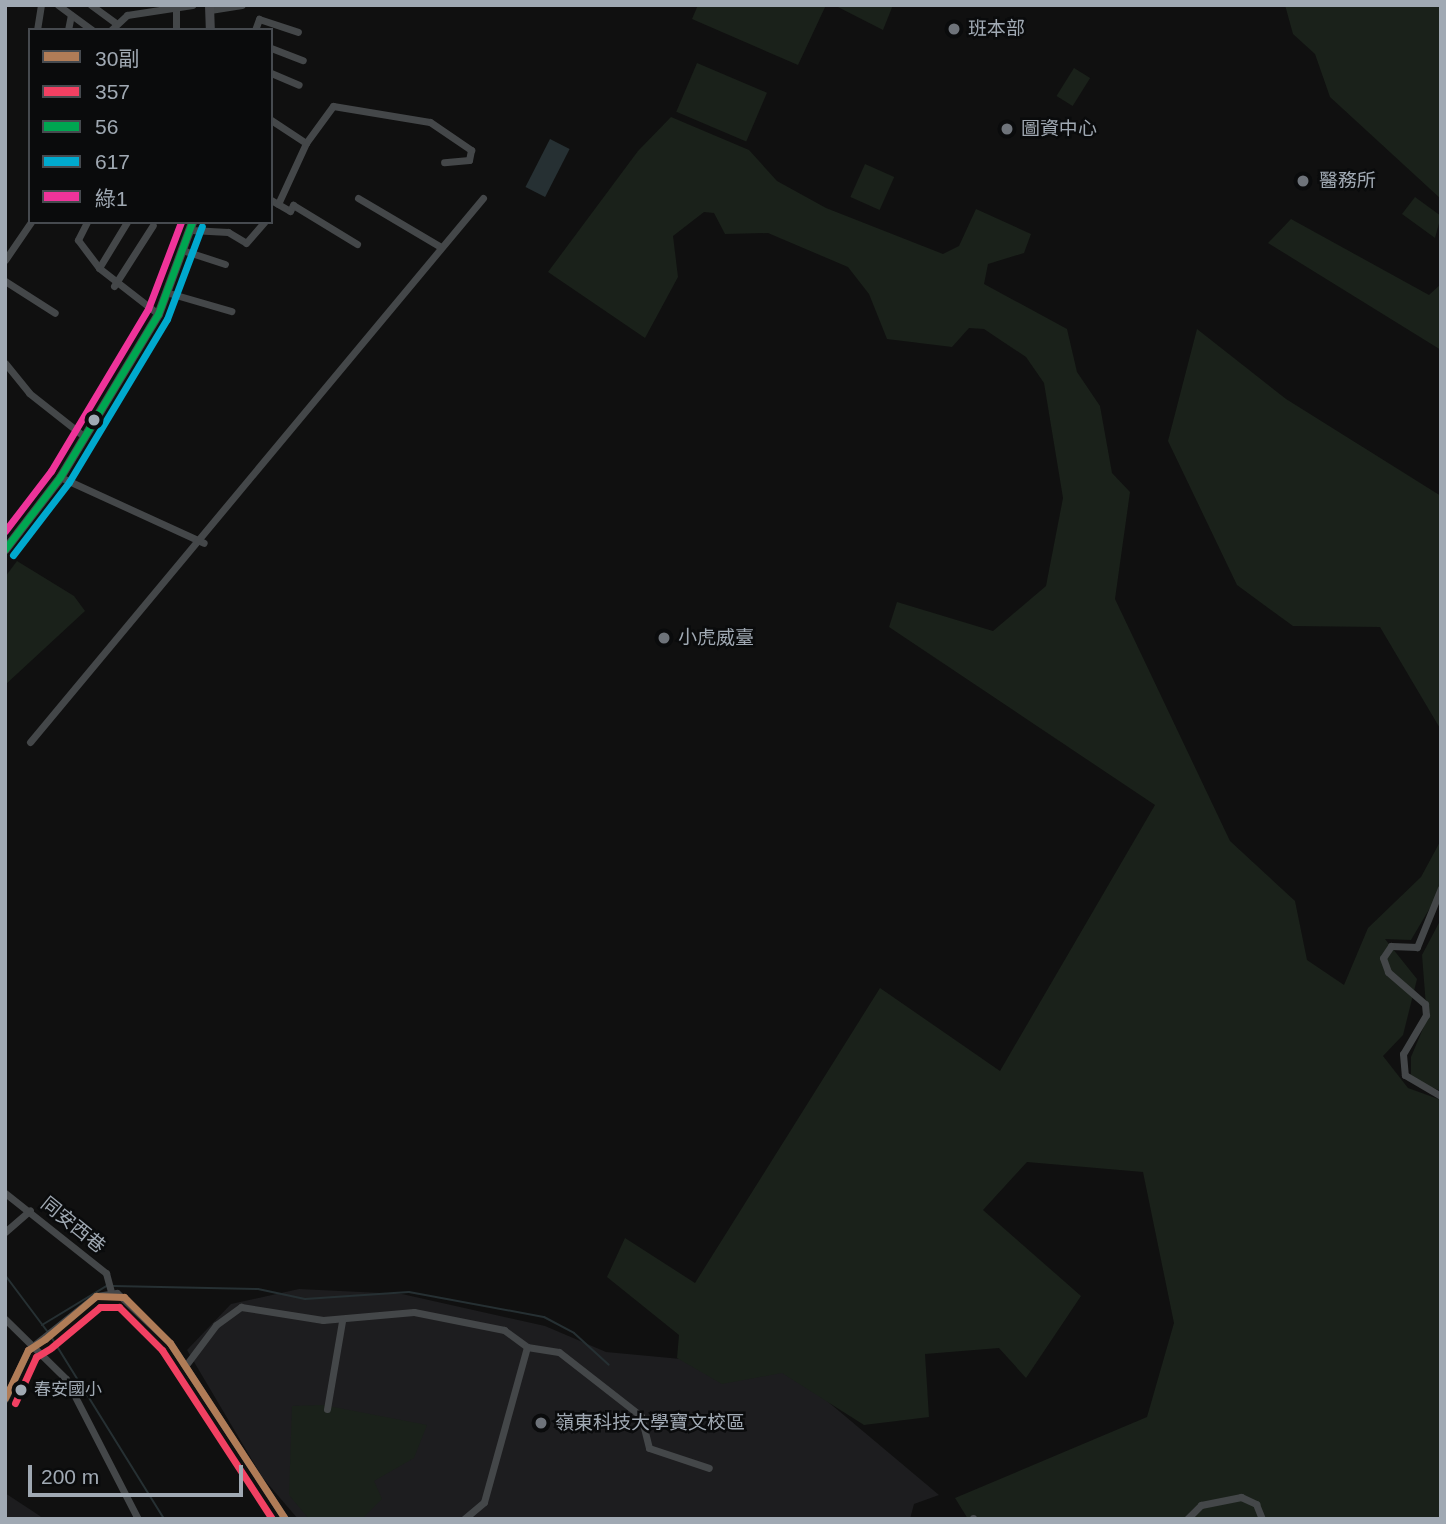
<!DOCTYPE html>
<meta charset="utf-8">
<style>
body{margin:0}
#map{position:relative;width:1446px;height:1524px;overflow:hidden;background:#101010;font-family:Helvetica,"Noto Sans TC",sans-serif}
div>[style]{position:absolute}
.built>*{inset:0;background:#1d1d1f}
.green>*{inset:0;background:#1a211a;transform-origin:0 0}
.water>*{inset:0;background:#263033;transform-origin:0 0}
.stream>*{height:2px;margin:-1px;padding:0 1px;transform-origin:1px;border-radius:1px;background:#263033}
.minor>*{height:7px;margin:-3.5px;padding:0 3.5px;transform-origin:3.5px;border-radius:3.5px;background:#444749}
.major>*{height:9px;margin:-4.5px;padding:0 4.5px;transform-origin:4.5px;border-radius:4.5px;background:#46484b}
.bus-1>*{height:7px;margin:-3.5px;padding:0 3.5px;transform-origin:3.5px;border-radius:3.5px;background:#b07c57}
.bus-2>*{height:7px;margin:-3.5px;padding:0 3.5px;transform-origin:3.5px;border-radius:3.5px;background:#f24062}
.bus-3>*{height:7px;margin:-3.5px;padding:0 3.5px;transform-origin:3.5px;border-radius:3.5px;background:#00a651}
.bus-4>*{height:7px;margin:-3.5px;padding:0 3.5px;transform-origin:3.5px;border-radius:3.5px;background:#00a9ce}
.bus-5>*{height:7px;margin:-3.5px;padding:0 3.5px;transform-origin:3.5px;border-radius:3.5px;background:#ef339a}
.dots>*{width:19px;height:19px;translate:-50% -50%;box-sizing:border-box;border:4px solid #0a0b0c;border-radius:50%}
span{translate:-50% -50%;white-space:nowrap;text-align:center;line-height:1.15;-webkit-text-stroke:5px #0a0b0c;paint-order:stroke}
.bus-label{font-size:17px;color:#a0a9b3}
.left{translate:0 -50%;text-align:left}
.poi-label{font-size:19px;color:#a0a9b3}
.street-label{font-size:19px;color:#a0a9b3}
.frame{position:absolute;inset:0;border:7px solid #a0a9b3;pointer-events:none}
.legend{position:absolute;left:28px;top:28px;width:245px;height:196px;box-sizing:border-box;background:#0a0b0c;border:2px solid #464a4f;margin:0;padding:9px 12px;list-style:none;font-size:21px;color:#a0a9b3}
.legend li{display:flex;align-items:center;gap:14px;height:35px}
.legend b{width:35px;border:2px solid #464a4f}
.scale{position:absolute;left:28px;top:1465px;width:215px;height:32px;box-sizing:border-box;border:4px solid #a0a9b3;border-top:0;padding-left:9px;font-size:21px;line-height:24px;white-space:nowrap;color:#a0a9b3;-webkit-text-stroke:5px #0a0b0c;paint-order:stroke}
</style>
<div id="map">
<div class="built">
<div style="clip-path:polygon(299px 1289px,402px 1294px,545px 1326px,606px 1352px,789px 1369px,939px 1495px,914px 1504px,910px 1519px,298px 1519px,262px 1477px,187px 1350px,231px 1304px)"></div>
<div style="clip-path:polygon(5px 1493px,40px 1516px,42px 1519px,5px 1519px)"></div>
</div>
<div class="green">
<div style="clip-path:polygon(698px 5px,826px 5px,798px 65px,692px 19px)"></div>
<div style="clip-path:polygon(834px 5px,893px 5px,883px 30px)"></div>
<div style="clip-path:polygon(1285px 5px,1441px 5px,1441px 199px,1330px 97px,1315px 54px,1293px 34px)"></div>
<div style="left:697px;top:63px;width:76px;height:53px;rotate:23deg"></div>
<div style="left:1074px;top:68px;width:19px;height:33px;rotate:32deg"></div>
<div style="clip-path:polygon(671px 117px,749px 150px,777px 181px,826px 208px,943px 254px,959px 246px,976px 209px,1031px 234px,1024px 253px,988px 264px,984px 284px,1067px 329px,1077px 372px,1100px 406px,1112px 473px,1130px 492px,1115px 599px,1230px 841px,1295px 901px,1307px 960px,1344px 985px,1368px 928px,1421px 877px,1441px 840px,1441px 889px,1411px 940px,1385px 939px,1417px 979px,1403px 1035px,1383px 1056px,1408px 1088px,1441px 1100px,1441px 1519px,968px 1519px,955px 1498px,1147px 1417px,1174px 1323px,1143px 1172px,1027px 1162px,983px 1210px,1081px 1296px,1026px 1378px,999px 1348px,925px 1354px,929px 1417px,864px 1425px,782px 1373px,722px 1384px,677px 1358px,679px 1335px,607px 1277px,625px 1238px,695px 1283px,880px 988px,1000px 1071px,1155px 805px,889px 627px,897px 602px,993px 631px,1046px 586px,1063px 498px,1044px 383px,1026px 357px,984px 329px,969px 328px,952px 347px,887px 339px,869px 294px,848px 267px,768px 233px,725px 234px,714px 213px,704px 212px,673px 236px,678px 277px,645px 338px,548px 272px,638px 151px)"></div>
<div style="left:865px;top:164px;width:32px;height:36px;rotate:24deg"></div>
<div style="clip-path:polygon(1415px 197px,1441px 216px,1435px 238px,1402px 214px)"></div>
<div style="clip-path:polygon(1291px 219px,1429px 295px,1441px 284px,1441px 350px,1268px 243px)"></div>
<div style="clip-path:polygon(1197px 329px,1286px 399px,1441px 496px,1441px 730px,1380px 627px,1293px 626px,1237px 585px,1168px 441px)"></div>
<div style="clip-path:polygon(17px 561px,74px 596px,85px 611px,5px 685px,5px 577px)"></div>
<div style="clip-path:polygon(1441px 919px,1441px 1091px,1411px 1079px,1411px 1057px,1427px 1019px,1422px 955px)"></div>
<div style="clip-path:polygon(323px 1405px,427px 1425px,414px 1458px,374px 1481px,382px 1499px,362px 1519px,309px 1519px,289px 1495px,292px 1406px)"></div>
</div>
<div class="water">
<div style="left:550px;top:139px;width:22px;height:54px;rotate:27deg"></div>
</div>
<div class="stream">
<div style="left:5px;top:1275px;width:70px;rotate:53.1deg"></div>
<div style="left:113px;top:1286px;width:145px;rotate:1.2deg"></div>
<div style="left:258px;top:1289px;width:48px;rotate:12deg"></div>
<div style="left:305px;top:1299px;width:104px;rotate:-3.9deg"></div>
<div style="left:409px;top:1292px;width:137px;rotate:10.5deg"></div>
<div style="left:544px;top:1317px;width:34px;rotate:28deg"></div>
<div style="left:574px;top:1333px;width:47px;rotate:42.4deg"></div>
<div style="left:42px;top:1325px;width:77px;rotate:-31.2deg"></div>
<div style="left:50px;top:1335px;width:216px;rotate:58.2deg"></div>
</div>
<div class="minor">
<div style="left:58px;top:5px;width:42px;rotate:36.3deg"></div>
<div style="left:91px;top:5px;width:29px;rotate:36deg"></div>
<div style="left:176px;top:8px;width:22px;rotate:90deg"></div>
<div style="left:210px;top:10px;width:32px;rotate:-9deg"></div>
<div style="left:37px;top:30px;width:25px;rotate:-81deg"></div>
<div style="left:68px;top:30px;width:15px;rotate:-79deg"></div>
<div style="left:111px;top:30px;width:22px;rotate:-43deg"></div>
<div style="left:127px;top:15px;width:66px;rotate:-8.7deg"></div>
<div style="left:255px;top:30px;width:12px;rotate:-70deg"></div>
<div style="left:259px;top:19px;width:41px;rotate:18.4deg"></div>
<div style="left:271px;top:48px;width:34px;rotate:21deg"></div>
<div style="left:271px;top:73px;width:30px;rotate:23deg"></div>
<div style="left:271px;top:120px;width:42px;rotate:33.3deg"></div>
<div style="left:358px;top:198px;width:96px;rotate:30.6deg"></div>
<div style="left:271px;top:200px;width:22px;rotate:30deg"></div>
<div style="left:290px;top:211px;width:7px;rotate:-63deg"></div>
<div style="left:293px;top:205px;width:75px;rotate:31.4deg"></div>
<div style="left:278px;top:204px;width:67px;rotate:-65.3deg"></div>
<div style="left:306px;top:143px;width:46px;rotate:-53.9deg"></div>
<div style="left:333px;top:106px;width:98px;rotate:9.4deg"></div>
<div style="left:430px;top:122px;width:50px;rotate:34.3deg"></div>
<div style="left:471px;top:150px;width:10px;rotate:101deg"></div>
<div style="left:469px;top:160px;width:25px;rotate:175deg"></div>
<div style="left:87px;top:222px;width:20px;rotate:117deg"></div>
<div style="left:78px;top:240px;width:35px;rotate:53deg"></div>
<div style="left:99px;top:268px;width:75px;rotate:37.9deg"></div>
<div style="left:191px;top:230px;width:37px;rotate:3deg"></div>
<div style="left:228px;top:232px;width:21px;rotate:31deg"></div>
<div style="left:246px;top:243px;width:28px;rotate:-49deg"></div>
<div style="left:185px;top:251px;width:42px;rotate:18deg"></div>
<div style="left:5px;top:260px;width:46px;rotate:-55.6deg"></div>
<div style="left:99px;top:268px;width:54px;rotate:-58.7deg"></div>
<div style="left:5px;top:281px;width:59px;rotate:32.6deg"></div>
<div style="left:114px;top:286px;width:72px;rotate:-57.4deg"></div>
<div style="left:169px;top:293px;width:65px;rotate:16.2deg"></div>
<div style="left:5px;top:363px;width:38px;rotate:51deg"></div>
<div style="left:29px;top:393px;width:71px;rotate:38.2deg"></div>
<div style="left:60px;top:477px;width:158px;rotate:24.6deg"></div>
<div style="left:30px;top:742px;width:708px;rotate:-50.22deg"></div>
<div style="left:1441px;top:888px;width:64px;rotate:112.1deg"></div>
<div style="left:1417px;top:947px;width:26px;rotate:-178deg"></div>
<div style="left:1391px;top:946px;width:14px;rotate:124deg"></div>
<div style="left:1383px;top:958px;width:15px;rotate:70deg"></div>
<div style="left:1388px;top:972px;width:49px;rotate:40.9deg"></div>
<div style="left:1425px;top:1004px;width:11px;rotate:85deg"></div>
<div style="left:1426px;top:1015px;width:45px;rotate:120.5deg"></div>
<div style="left:1403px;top:1054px;width:21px;rotate:85deg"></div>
<div style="left:1405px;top:1075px;width:42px;rotate:30.3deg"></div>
<div style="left:5px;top:1193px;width:129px;rotate:38.4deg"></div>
<div style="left:106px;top:1273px;width:20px;rotate:75deg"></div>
<div style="left:5px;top:1232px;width:33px;rotate:-41deg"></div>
<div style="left:5px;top:1319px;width:86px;rotate:44.5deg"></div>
<div style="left:66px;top:1379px;width:157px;rotate:62.8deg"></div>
<div style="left:186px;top:1365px;width:50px;rotate:-53.1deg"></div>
<div style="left:216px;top:1325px;width:31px;rotate:-36deg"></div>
<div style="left:241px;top:1307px;width:83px;rotate:9deg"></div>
<div style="left:323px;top:1320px;width:91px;rotate:-5deg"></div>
<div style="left:414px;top:1312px;width:92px;rotate:11.3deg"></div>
<div style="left:504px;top:1330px;width:29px;rotate:36deg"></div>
<div style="left:527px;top:1347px;width:32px;rotate:9deg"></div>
<div style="left:559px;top:1352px;width:104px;rotate:38deg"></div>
<div style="left:641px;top:1416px;width:33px;rotate:76deg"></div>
<div style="left:649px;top:1448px;width:63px;rotate:18.4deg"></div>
<div style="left:5px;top:1399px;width:54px;rotate:-64.9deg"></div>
<div style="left:28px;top:1350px;width:87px;rotate:-38.5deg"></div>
<div style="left:96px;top:1296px;width:21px;rotate:-8deg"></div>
<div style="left:117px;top:1293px;width:73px;rotate:43.3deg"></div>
<div style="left:170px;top:1343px;width:210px;rotate:56.8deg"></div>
<div style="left:327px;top:1409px;width:89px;rotate:-80.3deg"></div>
<div style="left:973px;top:1518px;width:1px;rotate:90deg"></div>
<div style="left:464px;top:1519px;width:26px;rotate:-40deg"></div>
<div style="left:484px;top:1502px;width:161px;rotate:-74.5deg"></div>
<div style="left:1187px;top:1519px;width:20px;rotate:-45deg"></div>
<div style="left:1201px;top:1505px;width:41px;rotate:-11.3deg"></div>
<div style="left:1241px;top:1497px;width:17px;rotate:25deg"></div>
<div style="left:1256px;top:1504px;width:16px;rotate:68deg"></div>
</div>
<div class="major">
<div style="left:209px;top:5px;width:25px;rotate:88deg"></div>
<div style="left:5px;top:549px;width:91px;rotate:-52.6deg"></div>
<div style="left:60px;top:477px;width:190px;rotate:-59deg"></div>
<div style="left:158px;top:314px;width:98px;rotate:-69.7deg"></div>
</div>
<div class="bus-1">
<div style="left:45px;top:1339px;width:67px;rotate:-40.1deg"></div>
<div style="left:96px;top:1296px;width:28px;rotate:2deg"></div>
<div style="left:124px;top:1297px;width:65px;rotate:45deg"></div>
<div style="left:170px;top:1343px;width:210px;rotate:56.8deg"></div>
<div style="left:5px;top:1398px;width:53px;rotate:-64.4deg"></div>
<div style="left:28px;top:1350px;width:20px;rotate:-33deg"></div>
</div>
<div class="bus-2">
<div style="left:52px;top:1347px;width:62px;rotate:-39.8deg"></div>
<div style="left:100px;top:1307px;width:19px"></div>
<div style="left:119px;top:1307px;width:61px;rotate:45deg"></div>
<div style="left:162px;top:1350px;width:202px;rotate:56.9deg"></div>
<div style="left:15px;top:1403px;width:51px;rotate:-65.5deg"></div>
<div style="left:36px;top:1357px;width:17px;rotate:-31deg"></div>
</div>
<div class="bus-3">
<div style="left:5px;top:549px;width:91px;rotate:-52.6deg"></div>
<div style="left:60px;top:477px;width:190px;rotate:-59deg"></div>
<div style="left:158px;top:314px;width:98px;rotate:-69.7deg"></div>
</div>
<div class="bus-4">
<div style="left:13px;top:555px;width:92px;rotate:-52.5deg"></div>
<div style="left:69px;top:482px;width:190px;rotate:-59deg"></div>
<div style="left:167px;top:319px;width:99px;rotate:-69.4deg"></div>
</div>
<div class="bus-5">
<div style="left:5px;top:531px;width:76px;rotate:-52.5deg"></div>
<div style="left:51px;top:471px;width:189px;rotate:-59.1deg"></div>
<div style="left:148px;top:309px;width:93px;rotate:-69.2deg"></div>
</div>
<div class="dots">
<div style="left:954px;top:29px;background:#6e737a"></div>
<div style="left:1007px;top:129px;background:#6e737a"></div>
<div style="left:1303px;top:181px;background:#6e737a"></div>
<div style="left:94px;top:420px;background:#a0a9b3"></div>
<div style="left:664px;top:638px;background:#6e737a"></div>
<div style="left:21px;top:1390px;background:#a0a9b3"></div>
<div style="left:541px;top:1423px;background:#6e737a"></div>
</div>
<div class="bus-label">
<span class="left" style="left:34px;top:1390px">春安國小</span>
</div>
<div class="poi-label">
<span class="left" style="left:968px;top:29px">班本部</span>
<span class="left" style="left:1021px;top:129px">圖資中心</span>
<span class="left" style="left:1319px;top:181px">醫務所</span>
<span class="left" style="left:678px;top:638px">小虎威臺</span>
<span class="left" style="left:555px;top:1423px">嶺東科技大學寶文校區</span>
</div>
<div class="street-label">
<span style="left:73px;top:1225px;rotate:39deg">同安西巷</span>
</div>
<div class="frame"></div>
<ul class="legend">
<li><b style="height:9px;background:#b07c57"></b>30副</li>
<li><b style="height:9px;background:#f24062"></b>357</li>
<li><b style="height:9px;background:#00a651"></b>56</li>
<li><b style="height:9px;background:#00a9ce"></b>617</li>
<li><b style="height:9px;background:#ef339a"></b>綠1</li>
</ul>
<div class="scale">200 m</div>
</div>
